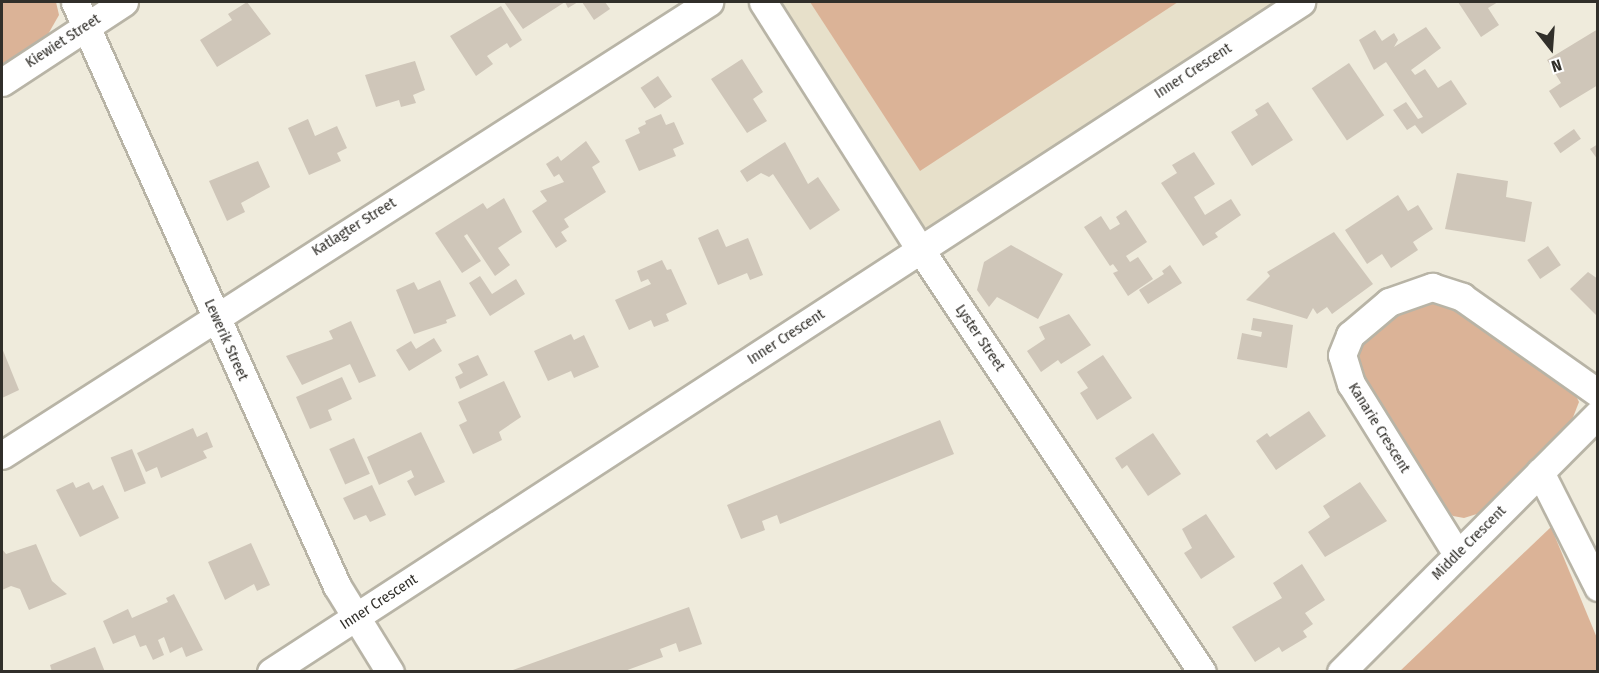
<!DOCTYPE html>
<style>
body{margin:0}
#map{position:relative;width:1599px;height:673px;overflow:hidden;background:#efebdc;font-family:"Fira Sans Condensed",sans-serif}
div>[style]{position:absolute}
.built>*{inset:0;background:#e7e0ca}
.green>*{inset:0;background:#dbb397}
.building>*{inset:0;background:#cfc6b9;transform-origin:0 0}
.roads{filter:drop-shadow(2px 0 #b8b4a6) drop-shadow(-2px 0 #b8b4a6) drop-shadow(0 2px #b8b4a6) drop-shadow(0 -2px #b8b4a6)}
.street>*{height:27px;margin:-13.5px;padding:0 13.5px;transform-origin:13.5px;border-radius:13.5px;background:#fff}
span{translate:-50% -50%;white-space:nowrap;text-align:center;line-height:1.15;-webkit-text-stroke:4.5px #fff;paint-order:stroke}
.street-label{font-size:15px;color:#312f2a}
.frame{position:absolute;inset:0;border:3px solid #312f2a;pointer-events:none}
.north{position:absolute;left:1521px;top:18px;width:60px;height:60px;-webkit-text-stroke:4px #fff;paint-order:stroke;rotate:163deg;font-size:16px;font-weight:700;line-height:24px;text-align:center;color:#312f2a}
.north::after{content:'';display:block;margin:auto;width:21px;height:27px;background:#312f2a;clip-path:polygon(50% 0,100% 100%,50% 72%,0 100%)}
</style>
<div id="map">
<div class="built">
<div style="clip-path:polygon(756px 2px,1307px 2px,919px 255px)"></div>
</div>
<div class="green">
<div style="clip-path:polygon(2px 2px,56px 2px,59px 15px,47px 36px,2px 66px)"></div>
<div style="clip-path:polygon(810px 2px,1178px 2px,920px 171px)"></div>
<div style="clip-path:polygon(1441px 297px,1571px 385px,1579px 402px,1570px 425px,1480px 513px,1464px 518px,1453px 516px,1442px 507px,1368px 387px,1359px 363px,1360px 348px,1374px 331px,1413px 305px)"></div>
<div style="clip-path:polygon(1551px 527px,1597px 638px,1597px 671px,1400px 671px)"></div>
</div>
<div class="building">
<div style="clip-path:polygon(247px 2px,271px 34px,217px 67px,200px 40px,232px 20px,228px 14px)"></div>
<div style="clip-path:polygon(504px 2px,578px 2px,568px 8px,565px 2px,523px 29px)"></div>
<div style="clip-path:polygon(582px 2px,605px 2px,610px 9px,594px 20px)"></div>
<div style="clip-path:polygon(1458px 2px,1498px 2px,1488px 8px,1499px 25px,1481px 37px)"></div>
<div style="clip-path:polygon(501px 6px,522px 40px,510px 48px,507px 43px,487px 56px,493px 64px,476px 76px,450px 36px)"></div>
<div style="clip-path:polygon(1426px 27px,1441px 48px,1411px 70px,1415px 75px,1425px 69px,1438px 88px,1451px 80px,1467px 104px,1422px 134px,1415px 125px,1407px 130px,1393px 110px,1406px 102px,1418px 119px,1423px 117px,1386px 62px,1374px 70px,1359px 40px,1375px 30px,1382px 41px,1394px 33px,1398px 40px,1394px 47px)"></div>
<div style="clip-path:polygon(1598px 29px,1598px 85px,1560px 108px,1549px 91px,1561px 83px,1547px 60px)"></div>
<div style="clip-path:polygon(742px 59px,763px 92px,753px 99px,767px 121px,747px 133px,711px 79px)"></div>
<div style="clip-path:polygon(415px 61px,425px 90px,413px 95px,416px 103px,401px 107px,399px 100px,376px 107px,365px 75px)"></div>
<div style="left:1349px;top:63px;width:63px;height:45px;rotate:56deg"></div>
<div style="left:658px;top:76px;width:25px;height:21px;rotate:56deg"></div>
<div style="clip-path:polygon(1268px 102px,1293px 140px,1252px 166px,1231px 132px,1258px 115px,1255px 110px)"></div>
<div style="clip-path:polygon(661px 114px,666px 125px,674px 122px,684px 144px,673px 149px,676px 156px,639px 171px,625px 140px,640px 133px,638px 128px,646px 124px,645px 121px)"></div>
<div style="clip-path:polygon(308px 119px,315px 136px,337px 126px,347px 148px,337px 153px,341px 161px,309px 175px,288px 128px)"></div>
<div style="left:1574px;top:129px;width:12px;height:25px;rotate:55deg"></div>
<div style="clip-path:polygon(586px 141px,600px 162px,592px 167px,606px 192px,564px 219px,569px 227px,561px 232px,567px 241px,556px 248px,532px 211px,547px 201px,540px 191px,564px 182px,559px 174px,554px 177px,546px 164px,558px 156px,561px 161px)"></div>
<div style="clip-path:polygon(785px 142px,808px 184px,818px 177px,840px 210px,810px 230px,773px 174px,769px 177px,761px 173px,747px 182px,740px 171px)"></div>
<div style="clip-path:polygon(1598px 144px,1598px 160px,1590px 149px)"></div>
<div style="clip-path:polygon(1194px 152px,1215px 184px,1194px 197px,1205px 215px,1231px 199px,1241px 215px,1215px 233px,1218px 237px,1203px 246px,1161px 183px,1177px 173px,1172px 165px)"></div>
<div style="clip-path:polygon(258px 161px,270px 187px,241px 203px,245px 212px,227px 221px,209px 181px)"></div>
<div style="clip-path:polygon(1457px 173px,1508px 181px,1506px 197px,1532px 202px,1525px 242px,1445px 229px)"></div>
<div style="clip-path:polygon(1398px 195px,1408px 211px,1418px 205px,1433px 229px,1413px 242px,1418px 250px,1391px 268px,1382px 254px,1367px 264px,1345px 230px)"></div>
<div style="clip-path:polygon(504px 198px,522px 232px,498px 248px,510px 265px,495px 276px,467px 234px,464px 236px,481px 261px,462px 273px,435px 233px,483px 203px,487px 209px)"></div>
<div style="clip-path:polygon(1126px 210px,1147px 242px,1126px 256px,1130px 262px,1138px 257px,1153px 279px,1128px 296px,1113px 273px,1118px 271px,1113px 264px,1110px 266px,1084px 227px,1101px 216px,1110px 230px,1120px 224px,1116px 217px)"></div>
<div style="clip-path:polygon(718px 229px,726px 247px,748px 238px,763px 275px,750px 280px,747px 273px,718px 285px,698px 238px)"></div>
<div style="clip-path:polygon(1334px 232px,1373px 284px,1332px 314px,1327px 307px,1317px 314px,1313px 308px,1307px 319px,1246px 300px,1270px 276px,1267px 272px)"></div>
<div style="clip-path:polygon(1011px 245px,1063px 274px,1038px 319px,997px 297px,989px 307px,977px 290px,984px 262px)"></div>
<div style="left:1548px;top:246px;width:23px;height:25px;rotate:56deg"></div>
<div style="clip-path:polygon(662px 260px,667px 270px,671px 269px,687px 304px,666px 314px,669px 321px,654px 327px,651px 320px,629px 330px,615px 300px,651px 284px,648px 279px,641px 282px,637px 271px)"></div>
<div style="clip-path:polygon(1170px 265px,1182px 283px,1148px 304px,1139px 290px,1164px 274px,1162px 271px)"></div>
<div style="clip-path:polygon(1588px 272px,1598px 279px,1598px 317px,1570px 289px)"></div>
<div style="clip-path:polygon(480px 276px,492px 294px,516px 279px,525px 294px,490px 316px,469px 283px)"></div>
<div style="clip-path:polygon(440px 280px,456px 316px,446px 320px,447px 323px,414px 334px,396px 290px,414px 282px,418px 290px)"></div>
<div style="clip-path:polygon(1069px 314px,1091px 345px,1061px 364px,1058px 360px,1041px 372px,1027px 351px,1045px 339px,1039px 327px)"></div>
<div style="clip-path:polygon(1253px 318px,1293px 325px,1287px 368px,1237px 359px,1242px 333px,1261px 337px,1262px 332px,1251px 330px)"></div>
<div style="clip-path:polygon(351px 321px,376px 376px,359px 383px,350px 364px,302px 385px,286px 356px,333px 339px,329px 331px)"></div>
<div style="clip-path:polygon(571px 334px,574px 340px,584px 335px,599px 367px,574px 378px,571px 371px,548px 381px,534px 351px)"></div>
<div style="clip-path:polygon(434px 338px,442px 351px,409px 371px,396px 350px,411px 341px,416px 349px)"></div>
<div style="clip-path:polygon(2px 348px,19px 390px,2px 398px)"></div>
<div style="clip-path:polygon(478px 355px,488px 375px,460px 389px,455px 377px,463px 373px,458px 364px)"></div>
<div style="clip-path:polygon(1103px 355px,1132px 398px,1097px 420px,1080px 393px,1088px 388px,1077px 372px)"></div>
<div style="clip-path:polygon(342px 377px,352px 399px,328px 410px,332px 420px,310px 429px,296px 397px)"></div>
<div style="clip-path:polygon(504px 381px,521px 417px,499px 432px,502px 440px,473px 454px,459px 425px,467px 421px,458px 402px)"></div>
<div style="clip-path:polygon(1309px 411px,1326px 436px,1276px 470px,1256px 441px,1267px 433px,1270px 437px)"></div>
<div style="clip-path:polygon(940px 420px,954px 454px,780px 524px,777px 515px,762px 521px,765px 530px,741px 539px,727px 505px)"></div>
<div style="clip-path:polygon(193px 428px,197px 437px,207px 432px,213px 447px,203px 451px,207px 458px,161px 478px,157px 467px,146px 472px,137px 453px)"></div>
<div style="clip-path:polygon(421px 432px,445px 482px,415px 496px,407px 481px,414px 477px,411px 470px,379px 485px,367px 457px)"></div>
<div style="clip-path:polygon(1153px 433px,1181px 474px,1148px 496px,1127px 465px,1122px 469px,1115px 458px)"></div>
<div style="left:354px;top:438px;width:39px;height:27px;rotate:66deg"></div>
<div style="left:132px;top:449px;width:37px;height:23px;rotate:68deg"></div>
<div style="clip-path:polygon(73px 482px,76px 488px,89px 482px,93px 490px,103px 485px,119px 518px,80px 537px,56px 490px)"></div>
<div style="clip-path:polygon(1360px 482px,1387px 521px,1325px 557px,1308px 532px,1330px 517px,1323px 506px)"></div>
<div style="clip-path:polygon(372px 485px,386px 515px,370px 522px,366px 515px,354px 520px,343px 498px)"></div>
<div style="clip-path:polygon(1206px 514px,1235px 557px,1201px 579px,1184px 553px,1192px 548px,1182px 529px)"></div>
<div style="clip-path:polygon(251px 543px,270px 585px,257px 591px,254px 584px,225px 600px,208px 562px)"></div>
<div style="clip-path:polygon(36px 544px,52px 581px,67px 594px,29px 610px,20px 589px,11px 586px,2px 590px,2px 549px,6px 554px)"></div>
<div style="clip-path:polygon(1302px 564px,1325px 600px,1305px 613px,1313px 624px,1303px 631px,1307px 637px,1282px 652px,1279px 647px,1255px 662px,1232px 627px,1282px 598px,1273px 583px)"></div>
<div style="clip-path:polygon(174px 594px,203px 650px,186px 657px,182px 647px,170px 653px,164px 637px,158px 640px,164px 655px,153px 660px,146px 645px,140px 647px,135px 635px,113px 644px,103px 621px,128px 609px,132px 618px,168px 602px,166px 598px)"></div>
<div style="clip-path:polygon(689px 607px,702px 644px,679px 652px,676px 643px,660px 649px,663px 657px,622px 672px,507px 672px)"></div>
<div style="clip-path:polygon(95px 647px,105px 672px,52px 672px,50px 665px)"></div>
</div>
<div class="roads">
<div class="street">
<div style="left:75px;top:2px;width:640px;rotate:65.84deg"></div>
<div style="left:337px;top:586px;width:101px;rotate:58.4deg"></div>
<div style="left:763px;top:2px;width:293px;rotate:57.6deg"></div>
<div style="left:920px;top:249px;width:508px;rotate:56.31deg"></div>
<div style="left:2px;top:82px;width:146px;rotate:-33.3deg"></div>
<div style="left:2px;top:455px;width:840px;rotate:-32.65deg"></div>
<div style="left:1540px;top:472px;width:129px;rotate:63.2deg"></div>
<div style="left:1457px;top:554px;width:200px;rotate:-121.9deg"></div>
<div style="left:1351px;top:384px;width:30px;rotate:-107deg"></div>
<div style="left:1342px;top:355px;width:22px;rotate:-68deg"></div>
<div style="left:1350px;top:335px;width:51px;rotate:-40.2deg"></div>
<div style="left:1389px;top:302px;width:46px;rotate:-19.2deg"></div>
<div style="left:1432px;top:287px;width:32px;rotate:18deg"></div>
<div style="left:1462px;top:297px;width:166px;rotate:35.2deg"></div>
<div style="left:271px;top:672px;width:1229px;rotate:-33.04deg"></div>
<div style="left:1341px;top:672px;width:364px;rotate:-45.1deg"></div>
</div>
</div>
<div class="street-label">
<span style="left:63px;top:41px;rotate:-33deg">Kiewiet Street</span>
<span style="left:1193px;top:71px;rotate:-33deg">Inner Crescent</span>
<span style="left:354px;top:227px;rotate:-32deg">Katlagter Street</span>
<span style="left:786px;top:337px;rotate:-33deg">Inner Crescent</span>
<span style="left:980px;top:338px;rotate:56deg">Lyster Street</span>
<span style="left:226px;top:340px;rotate:66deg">Lewerik Street</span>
<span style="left:1379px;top:428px;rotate:58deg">Kanarie Crescent</span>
<span style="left:1469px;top:543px;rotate:-45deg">Middle Crescent</span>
<span style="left:379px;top:602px;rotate:-33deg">Inner Crescent</span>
</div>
<div class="frame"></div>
<div class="north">N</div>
</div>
